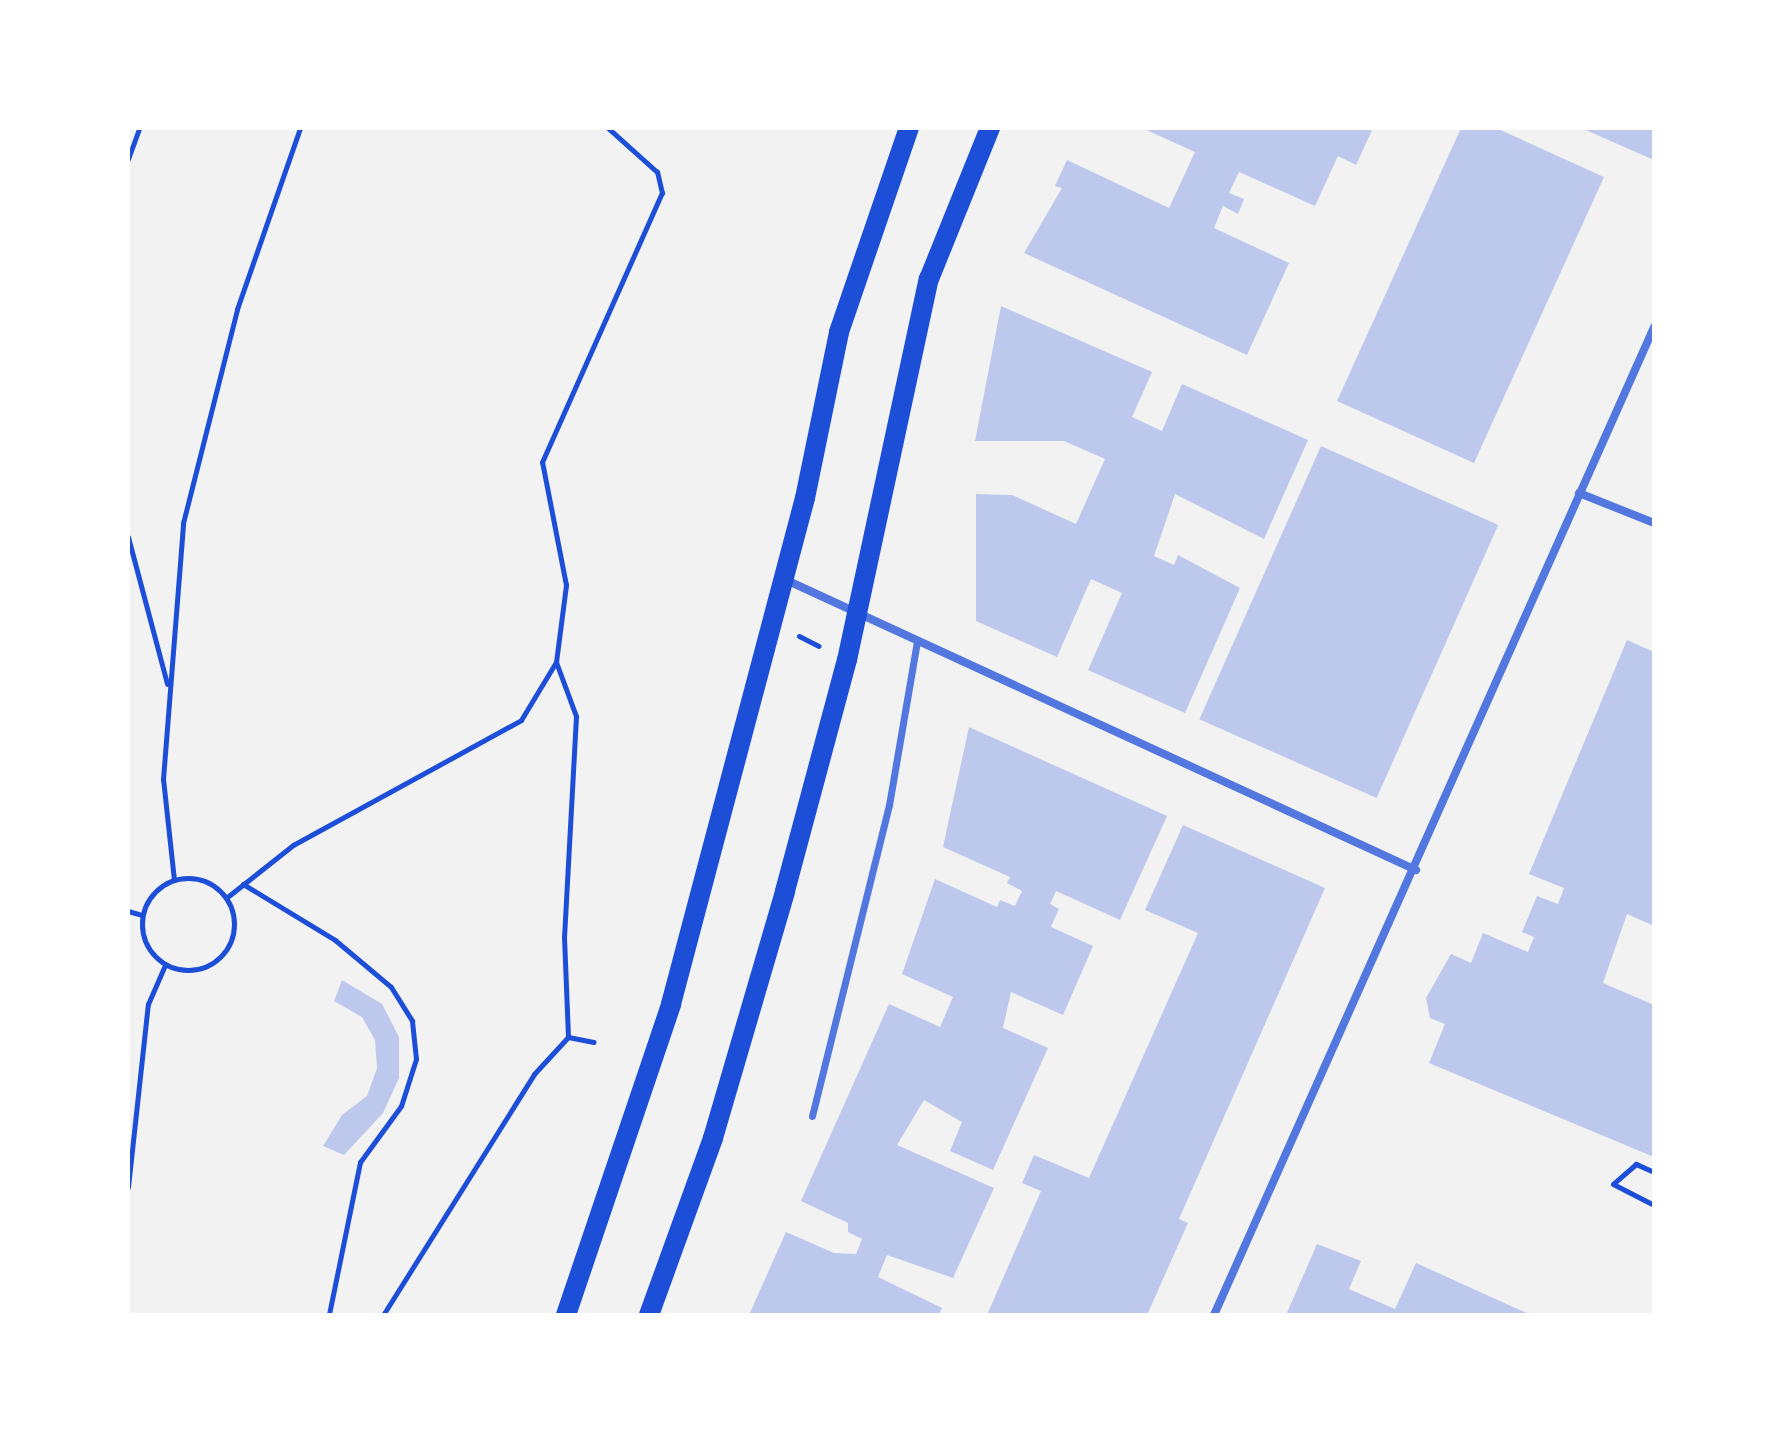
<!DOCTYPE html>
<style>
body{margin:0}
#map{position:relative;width:1782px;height:1443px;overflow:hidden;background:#f2f2f2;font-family:"Archivo Narrow",sans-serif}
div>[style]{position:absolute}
.building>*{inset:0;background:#bdc9ec;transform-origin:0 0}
.path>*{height:5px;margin:-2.5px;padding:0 2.5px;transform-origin:2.5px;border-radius:2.5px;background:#1d4ed8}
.path>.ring{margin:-2.5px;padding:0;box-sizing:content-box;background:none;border:5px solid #1d4ed8;border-radius:50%}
.pedestrian>*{height:7px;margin:-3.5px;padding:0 3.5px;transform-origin:3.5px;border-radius:3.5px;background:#5277de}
.minor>*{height:8px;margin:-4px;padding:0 4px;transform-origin:4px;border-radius:4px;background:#5277de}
.primary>*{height:20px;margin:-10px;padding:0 10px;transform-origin:10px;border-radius:10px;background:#1d4ed8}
span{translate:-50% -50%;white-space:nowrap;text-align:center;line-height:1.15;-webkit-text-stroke:7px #fff;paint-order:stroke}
.frame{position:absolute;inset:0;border:130px solid #fff;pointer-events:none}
</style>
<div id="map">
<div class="building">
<div style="clip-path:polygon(1142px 128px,1373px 128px,1356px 165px,1338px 156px,1315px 206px,1239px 172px,1229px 193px,1244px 199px,1238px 214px,1223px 206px,1214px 228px,1289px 263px,1247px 355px,1024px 253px,1062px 188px,1055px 186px,1067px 160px,1169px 208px,1195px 152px)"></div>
<div style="clip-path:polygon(1461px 128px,1496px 128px,1604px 177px,1474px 463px,1337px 401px)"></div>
<div style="clip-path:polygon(1581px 128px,1654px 128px,1654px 160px)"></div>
<div style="clip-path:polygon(1001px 306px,1152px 372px,1132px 417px,1162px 431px,1182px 384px,1308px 440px,1264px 539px,1175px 494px,1154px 556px,1174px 565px,1178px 555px,1240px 588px,1185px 713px,1088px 670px,1122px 593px,1091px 579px,1057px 657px,976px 621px,976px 494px,1012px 495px,1076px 524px,1105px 459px,1064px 441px,975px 441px)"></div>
<div style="left:1321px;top:446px;width:194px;height:299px;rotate:24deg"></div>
<div style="clip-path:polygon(1627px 640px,1654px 652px,1654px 926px,1627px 914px,1603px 983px,1654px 1005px,1654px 1157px,1429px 1063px,1445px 1024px,1430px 1018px,1426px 998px,1451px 954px,1471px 963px,1483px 933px,1528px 952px,1534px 937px,1522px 932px,1537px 896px,1558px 904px,1564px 888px,1529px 874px)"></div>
<div style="clip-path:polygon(969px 727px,1167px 816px,1120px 920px,1056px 891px,1050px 904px,1059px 909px,1051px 927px,1093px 946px,1063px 1015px,1011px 992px,1003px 1028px,1048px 1048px,993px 1170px,950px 1151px,962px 1122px,924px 1100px,897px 1145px,994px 1188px,953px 1278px,887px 1255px,878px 1277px,942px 1308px,939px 1315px,749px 1315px,786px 1232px,834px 1253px,856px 1254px,862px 1239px,848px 1232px,848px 1223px,801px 1201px,889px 1004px,940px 1027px,953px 997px,902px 974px,935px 879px,997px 907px,1000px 900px,1015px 906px,1022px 891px,1007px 883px,1010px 877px,943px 847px)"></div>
<div style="clip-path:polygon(1183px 825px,1325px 888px,1179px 1219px,1188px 1223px,1147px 1315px,987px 1315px,1041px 1191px,1022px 1183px,1034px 1155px,1089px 1178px,1198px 933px,1145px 910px)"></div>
<div style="clip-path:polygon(342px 980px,382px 1004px,399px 1037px,399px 1078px,383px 1113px,344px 1155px,323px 1146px,342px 1115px,367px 1096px,377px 1068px,375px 1040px,362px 1017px,334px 1001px)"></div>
<div style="clip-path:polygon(1317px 1244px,1361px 1261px,1349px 1289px,1395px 1309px,1416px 1263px,1531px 1315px,1286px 1315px)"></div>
</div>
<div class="path">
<div style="left:128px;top:159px;width:33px;rotate:-70deg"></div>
<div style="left:128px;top:537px;width:152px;rotate:75.1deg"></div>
<div style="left:799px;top:636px;width:22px;rotate:27deg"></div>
<div style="left:556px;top:662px;width:58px;rotate:69.7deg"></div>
<div style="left:576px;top:716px;width:221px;rotate:93.1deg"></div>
<div style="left:564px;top:937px;width:100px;rotate:87.7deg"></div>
<div style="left:568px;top:1037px;width:26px;rotate:11deg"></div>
<div class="ring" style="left:142px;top:878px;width:87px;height:87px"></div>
<div style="left:174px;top:880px;width:102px;rotate:-96.2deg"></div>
<div style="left:163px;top:779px;width:257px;rotate:-85.5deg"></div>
<div style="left:183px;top:523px;width:221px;rotate:-75.8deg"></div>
<div style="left:237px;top:309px;width:192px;rotate:-70.8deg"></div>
<div style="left:243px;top:884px;width:108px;rotate:31.3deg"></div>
<div style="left:335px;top:940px;width:73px;rotate:40deg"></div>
<div style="left:391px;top:987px;width:40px;rotate:58deg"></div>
<div style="left:412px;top:1021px;width:38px;rotate:84deg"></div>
<div style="left:416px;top:1059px;width:49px;rotate:107.7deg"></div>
<div style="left:401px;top:1106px;width:69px;rotate:126.2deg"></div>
<div style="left:360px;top:1162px;width:156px;rotate:101.5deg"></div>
<div style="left:226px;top:898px;width:85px;rotate:-38.3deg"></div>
<div style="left:293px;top:845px;width:260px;rotate:-28.7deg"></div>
<div style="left:521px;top:720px;width:68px;rotate:-58.9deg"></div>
<div style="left:556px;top:662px;width:78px;rotate:-82.6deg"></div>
<div style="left:566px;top:585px;width:125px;rotate:-101deg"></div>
<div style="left:542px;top:462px;width:295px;rotate:-66deg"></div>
<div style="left:662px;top:193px;width:22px;rotate:-103deg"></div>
<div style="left:657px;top:172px;width:66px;rotate:-138.1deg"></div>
<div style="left:128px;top:911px;width:15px;rotate:16deg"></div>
<div style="left:1654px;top:1172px;width:20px;rotate:-156deg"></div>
<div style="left:1636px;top:1164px;width:30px;rotate:139deg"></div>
<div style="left:1613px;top:1184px;width:46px;rotate:27.1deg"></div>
<div style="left:128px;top:1187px;width:184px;rotate:-83.8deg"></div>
<div style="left:148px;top:1004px;width:43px;rotate:-66.4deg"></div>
<div style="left:383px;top:1315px;width:284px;rotate:-57.9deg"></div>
<div style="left:534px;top:1074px;width:50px;rotate:-47.4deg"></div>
</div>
<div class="pedestrian">
<div style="left:812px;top:1116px;width:320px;rotate:-76.1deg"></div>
<div style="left:889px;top:805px;width:165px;rotate:-80.3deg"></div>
</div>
<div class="minor">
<div style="left:1579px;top:493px;width:81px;rotate:21.8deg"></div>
<div style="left:784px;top:579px;width:696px;rotate:24.72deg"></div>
<div style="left:1214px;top:1315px;width:1082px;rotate:-65.99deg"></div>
</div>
<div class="primary">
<div style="left:566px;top:1315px;width:328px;rotate:-71.3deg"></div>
<div style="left:671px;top:1004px;width:523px;rotate:-75.17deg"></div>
<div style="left:805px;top:498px;width:169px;rotate:-78.4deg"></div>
<div style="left:839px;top:332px;width:216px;rotate:-71.1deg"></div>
<div style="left:649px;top:1315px;width:188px;rotate:-70.1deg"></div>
<div style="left:713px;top:1138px;width:257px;rotate:-73.7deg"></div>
<div style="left:785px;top:891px;width:239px;rotate:-75deg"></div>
<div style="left:847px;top:660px;width:390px;rotate:-77.9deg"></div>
<div style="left:929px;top:279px;width:163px;rotate:-68deg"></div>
</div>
<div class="frame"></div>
</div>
